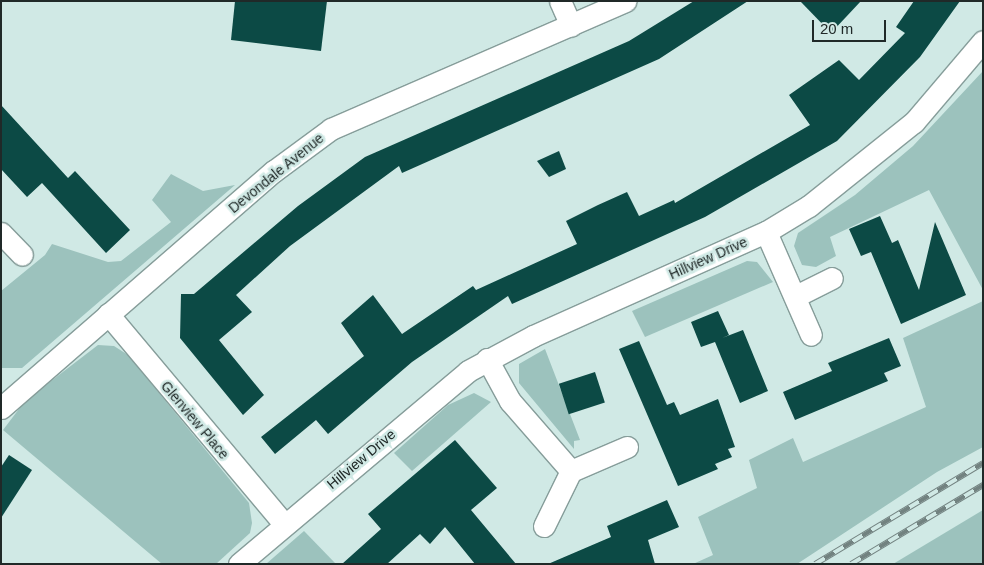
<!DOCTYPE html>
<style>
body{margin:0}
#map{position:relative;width:984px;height:565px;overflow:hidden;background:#d0e9e5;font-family:Helvetica,sans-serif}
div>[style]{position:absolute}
.green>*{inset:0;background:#9cc2bd}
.building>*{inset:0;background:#0c4a45;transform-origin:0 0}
.roads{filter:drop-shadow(1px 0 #869d9a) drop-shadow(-1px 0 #869d9a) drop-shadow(0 1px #869d9a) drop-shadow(0 -1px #869d9a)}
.minor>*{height:21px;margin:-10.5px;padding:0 10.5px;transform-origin:10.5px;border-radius:10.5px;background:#fff}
.rail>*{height:5.5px;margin-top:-2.75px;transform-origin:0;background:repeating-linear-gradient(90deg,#d0e9e5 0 11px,#728280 0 22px);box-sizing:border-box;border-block:1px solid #728280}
span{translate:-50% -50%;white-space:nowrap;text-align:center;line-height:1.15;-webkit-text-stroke:5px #d0e9e5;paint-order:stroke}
.street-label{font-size:14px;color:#202928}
.frame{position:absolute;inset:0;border:2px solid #202928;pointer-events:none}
.scale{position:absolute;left:812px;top:20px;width:74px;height:22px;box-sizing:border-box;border:2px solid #202928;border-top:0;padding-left:6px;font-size:15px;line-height:18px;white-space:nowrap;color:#202928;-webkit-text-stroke:4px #d0e9e5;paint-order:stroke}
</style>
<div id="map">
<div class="green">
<div style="clip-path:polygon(983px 71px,983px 290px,929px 190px,830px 237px,836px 256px,816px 267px,802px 265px,794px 246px,798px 233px,855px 195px,913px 146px)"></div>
<div style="clip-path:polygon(171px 174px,203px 191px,235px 185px,22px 368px,1px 368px,1px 291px,45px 255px,52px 244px,108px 262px,121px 261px,171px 222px,152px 200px)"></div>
<div style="clip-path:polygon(747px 261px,757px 262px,773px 282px,645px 337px,632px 311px)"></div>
<div style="clip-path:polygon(983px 301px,983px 447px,937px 472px,797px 564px,693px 564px,713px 555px,698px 517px,757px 488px,749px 460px,793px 438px,803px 462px,926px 407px,903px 338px)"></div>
<div style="clip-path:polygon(98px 345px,114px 346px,128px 355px,249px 503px,252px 523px,250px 533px,216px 564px,162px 564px,3px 430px,25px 401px)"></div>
<div style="clip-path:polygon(545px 349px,580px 440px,574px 441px,574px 449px,519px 383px,519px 364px)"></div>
<div style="clip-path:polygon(474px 393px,491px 402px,412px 471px,394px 453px,448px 405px)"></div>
<div style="clip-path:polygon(983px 510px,983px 564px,893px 564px)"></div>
<div style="clip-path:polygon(304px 531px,336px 564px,266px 564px)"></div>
</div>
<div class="building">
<div style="clip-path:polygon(235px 1px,327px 1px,321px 51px,231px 40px)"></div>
<div style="clip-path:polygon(694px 1px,748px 1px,659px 59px,402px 173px,399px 166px,290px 246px,236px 295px,252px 312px,219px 340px,264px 395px,243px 415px,180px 338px,181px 294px,194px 294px,298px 206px,365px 157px,629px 41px)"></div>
<div style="clip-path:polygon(800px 1px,861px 1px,831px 33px)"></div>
<div style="clip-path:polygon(914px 1px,960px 1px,920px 57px,837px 141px,705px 217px,512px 304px,508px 296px,412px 362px,328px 434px,316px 420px,275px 454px,261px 437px,364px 356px,341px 323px,373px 295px,402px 334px,473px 286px,476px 290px,577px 244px,566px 221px,598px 205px,627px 192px,639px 216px,674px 200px,675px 203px,810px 125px,789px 95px,839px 60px,859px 80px,905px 33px,896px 27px)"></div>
<div style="clip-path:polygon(1px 105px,68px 178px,75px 171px,130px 230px,106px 253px,42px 183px,27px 197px,1px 169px)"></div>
<div style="clip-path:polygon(559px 151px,566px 169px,549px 177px,537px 161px)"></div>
<div style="clip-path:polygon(880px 216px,892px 243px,898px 240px,919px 290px,935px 222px,966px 295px,901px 324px,871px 252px,861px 256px,849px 229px)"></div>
<div style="clip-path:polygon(718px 311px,729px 335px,722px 338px,743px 330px,768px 391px,740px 403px,715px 342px,701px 347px,691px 322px)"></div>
<div style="clip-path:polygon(889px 338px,901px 366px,884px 373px,888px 381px,795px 420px,783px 392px,832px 371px,828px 363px)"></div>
<div style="clip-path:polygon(639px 341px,667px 405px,674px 402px,680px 415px,718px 399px,735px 447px,728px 449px,732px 457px,715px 464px,718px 469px,678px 486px,619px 349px)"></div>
<div style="left:595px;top:372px;width:32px;height:38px;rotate:72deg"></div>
<div style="clip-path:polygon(455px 440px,497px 488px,471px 510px,516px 564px,475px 564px,445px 527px,430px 544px,420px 534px,387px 564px,342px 564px,381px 529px,368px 514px)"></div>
<div style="clip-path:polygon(9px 455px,32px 470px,1px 518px,1px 467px)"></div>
<div style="clip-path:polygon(667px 500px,679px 527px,648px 540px,655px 564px,548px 564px,611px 537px,607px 526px)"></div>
</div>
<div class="roads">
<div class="minor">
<div style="left:560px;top:1px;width:27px;rotate:66deg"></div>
<div style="left:766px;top:232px;width:112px;rotate:66.4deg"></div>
<div style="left:1px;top:233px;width:30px;rotate:46deg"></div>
<div style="left:796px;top:296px;width:40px;rotate:-26.6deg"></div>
<div style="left:108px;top:314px;width:274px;rotate:50deg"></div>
<div style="left:487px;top:359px;width:48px;rotate:61.3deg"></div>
<div style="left:510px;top:401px;width:93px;rotate:48.9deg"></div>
<div style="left:571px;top:471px;width:61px;rotate:-23.2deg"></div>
<div style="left:1px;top:408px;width:362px;rotate:-41deg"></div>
<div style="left:274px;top:171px;width:71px;rotate:-36.4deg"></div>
<div style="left:331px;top:129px;width:321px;rotate:-23.5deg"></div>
<div style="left:544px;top:526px;width:61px;rotate:-63.9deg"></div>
<div style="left:239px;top:564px;width:299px;rotate:-40.1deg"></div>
<div style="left:468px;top:371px;width:74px;rotate:-28.3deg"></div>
<div style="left:533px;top:336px;width:255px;rotate:-24.1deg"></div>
<div style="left:766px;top:232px;width:50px;rotate:-31.2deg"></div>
<div style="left:809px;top:206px;width:134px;rotate:-38.7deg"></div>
<div style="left:914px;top:122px;width:106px;rotate:-49.6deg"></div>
</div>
</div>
<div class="rail">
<div style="left:815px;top:564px;width:196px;rotate:-31deg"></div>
<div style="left:851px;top:564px;width:154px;rotate:-30.9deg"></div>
</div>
<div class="street-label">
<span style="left:276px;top:173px;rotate:-39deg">Devondale Avenue</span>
<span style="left:708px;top:258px;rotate:-24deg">Hillview Drive</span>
<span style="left:195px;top:420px;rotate:50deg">Glenview Place</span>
<span style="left:361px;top:459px;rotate:-40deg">Hillview Drive</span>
</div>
<div class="frame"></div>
<div class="scale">20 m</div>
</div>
